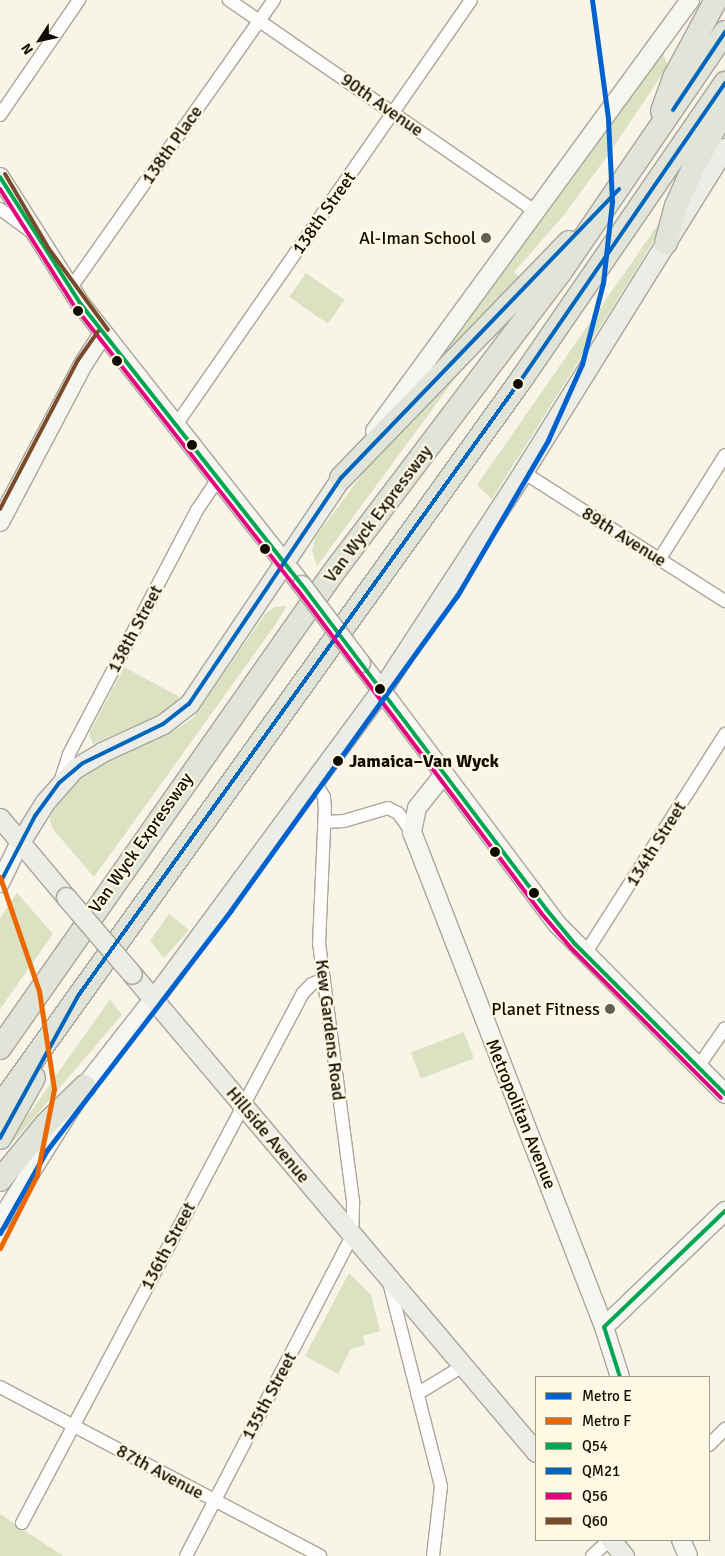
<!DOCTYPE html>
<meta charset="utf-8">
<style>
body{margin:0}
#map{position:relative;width:725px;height:1556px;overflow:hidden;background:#f9f4e8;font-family:Signika,sans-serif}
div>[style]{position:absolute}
.green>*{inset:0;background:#dbe2c1;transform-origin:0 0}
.roads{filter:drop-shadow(1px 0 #aaa69a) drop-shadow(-1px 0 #aaa69a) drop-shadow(0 1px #aaa69a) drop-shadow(0 -1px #aaa69a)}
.minor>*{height:12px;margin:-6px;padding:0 6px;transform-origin:6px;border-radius:6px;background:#fefdfc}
.secondary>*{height:18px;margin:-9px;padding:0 9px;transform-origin:9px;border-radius:9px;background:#f6f6f1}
.primary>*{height:19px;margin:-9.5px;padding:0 9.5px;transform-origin:9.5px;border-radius:9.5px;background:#ecede7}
.motorway>*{height:22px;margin:-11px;padding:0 11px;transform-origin:11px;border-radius:11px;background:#e1e4d9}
.bridges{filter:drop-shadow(1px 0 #aaa69a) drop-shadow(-1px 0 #aaa69a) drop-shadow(0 1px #aaa69a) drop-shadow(0 -1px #aaa69a)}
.secondary-bridge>*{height:18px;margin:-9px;padding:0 9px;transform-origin:9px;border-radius:9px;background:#f6f6f1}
.primary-bridge>*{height:19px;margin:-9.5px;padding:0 9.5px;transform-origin:9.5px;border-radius:9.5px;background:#ecede7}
.bus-1>*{height:4px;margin:-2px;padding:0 2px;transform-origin:2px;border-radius:2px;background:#00a651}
.bus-2>*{height:4px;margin:-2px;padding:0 2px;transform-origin:2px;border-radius:2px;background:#0065bd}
.bus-3>*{height:4px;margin:-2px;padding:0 2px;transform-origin:2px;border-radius:2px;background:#e5007d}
.bus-4>*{height:4px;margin:-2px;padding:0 2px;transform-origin:2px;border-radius:2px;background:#7a4b2a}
.metro-1>*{height:5px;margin:-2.5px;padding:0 2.5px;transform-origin:2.5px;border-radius:2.5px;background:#0062cf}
.metro-2>*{height:5px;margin:-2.5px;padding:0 2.5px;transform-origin:2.5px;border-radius:2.5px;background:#eb6800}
.dots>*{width:14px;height:14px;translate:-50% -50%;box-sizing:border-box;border:2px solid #fff8e2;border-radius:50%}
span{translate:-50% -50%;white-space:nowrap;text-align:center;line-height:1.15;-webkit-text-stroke:4.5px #fff8e2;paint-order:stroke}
.street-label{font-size:18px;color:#110d03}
.poi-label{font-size:18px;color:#110d03}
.right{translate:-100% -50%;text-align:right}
.stop-label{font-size:18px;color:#110d03;font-weight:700}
.left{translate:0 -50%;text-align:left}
.legend{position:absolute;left:535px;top:1376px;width:175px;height:165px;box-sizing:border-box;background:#fff8e2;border:1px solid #a09a89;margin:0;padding:6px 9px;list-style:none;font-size:15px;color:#110d03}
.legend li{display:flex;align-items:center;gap:10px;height:25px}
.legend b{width:25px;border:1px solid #a09a89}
.north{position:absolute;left:15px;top:15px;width:50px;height:50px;-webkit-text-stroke:4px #fff8e2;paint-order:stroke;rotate:235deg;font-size:14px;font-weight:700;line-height:20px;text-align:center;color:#110d03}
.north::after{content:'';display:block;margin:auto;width:18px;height:22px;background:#110d03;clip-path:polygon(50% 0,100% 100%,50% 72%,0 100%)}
</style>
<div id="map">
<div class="green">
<div style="clip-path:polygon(663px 53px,668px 66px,608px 155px,564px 215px,514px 272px,520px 277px,436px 373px,434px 363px)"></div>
<div style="clip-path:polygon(664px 216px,667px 218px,639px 265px,492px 499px,477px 485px)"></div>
<div style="left:306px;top:273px;width:47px;height:29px;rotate:35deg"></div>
<div style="clip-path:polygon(490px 331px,426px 418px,317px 566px,312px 550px,315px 538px,369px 465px)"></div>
<div style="clip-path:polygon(287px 606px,273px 628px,94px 877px,52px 828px,49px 816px,74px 783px,102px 762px,174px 731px,193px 718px,265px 614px,275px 607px)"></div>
<div style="clip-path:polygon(124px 667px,180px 697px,166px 712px,93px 744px,89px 734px)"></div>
<div style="clip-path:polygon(17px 893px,53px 934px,0 1009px,0 918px)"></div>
<div style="clip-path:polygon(169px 914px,189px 930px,164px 958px,150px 941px)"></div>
<div style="clip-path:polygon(110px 999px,122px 1015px,14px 1141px,10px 1141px)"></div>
<div style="left:464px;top:1032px;width:28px;height:57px;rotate:69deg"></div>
<div style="clip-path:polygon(349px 1273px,371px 1295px,380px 1331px,363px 1336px,365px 1345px,351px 1349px,338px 1374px,305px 1356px)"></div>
<div style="clip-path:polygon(0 1514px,63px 1556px,0 1556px)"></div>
</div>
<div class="roads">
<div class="minor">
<div style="left:229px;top:0;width:372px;rotate:34.6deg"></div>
<div style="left:0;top:115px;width:140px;rotate:-55.5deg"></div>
<div style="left:0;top:209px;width:39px;rotate:36deg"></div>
<div style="left:70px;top:289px;width:354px;rotate:-54.8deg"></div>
<div style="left:176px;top:425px;width:517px;rotate:-55.23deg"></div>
<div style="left:523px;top:472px;width:240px;rotate:32.6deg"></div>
<div style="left:659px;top:560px;width:124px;rotate:-57.8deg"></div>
<div style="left:61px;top:779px;width:26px;rotate:-72deg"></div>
<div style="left:69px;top:754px;width:276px;rotate:-62.3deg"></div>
<div style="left:197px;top:510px;width:37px;rotate:-56deg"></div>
<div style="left:325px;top:822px;width:19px;rotate:-3deg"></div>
<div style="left:344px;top:821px;width:46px;rotate:-16.5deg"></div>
<div style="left:388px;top:808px;width:11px;rotate:27deg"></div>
<div style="left:398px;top:813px;width:24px;rotate:54deg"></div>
<div style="left:585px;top:954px;width:261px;rotate:-57.5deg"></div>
<div style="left:698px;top:1067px;width:47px;rotate:-55.3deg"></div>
<div style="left:389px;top:1282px;width:211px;rotate:75.7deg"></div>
<div style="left:441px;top:1486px;width:70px;rotate:96.5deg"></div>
<div style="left:0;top:1387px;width:362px;rotate:27.8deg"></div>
<div style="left:417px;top:1394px;width:54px;rotate:-31.3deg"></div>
<div style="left:709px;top:1445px;width:23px;rotate:-45deg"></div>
<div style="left:22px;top:1523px;width:600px;rotate:-62.07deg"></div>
<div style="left:303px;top:993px;width:13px;rotate:-45deg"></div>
<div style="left:312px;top:984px;width:13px;rotate:-23deg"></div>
<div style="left:186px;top:1556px;width:360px;rotate:-62.6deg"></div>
<div style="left:352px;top:1236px;width:35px;rotate:-88deg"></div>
<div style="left:353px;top:1201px;width:259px;rotate:-97.5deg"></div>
<div style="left:319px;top:944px;width:135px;rotate:-87.5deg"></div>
<div style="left:325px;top:809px;width:12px;rotate:-95deg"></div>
<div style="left:324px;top:797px;width:17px;rotate:-121deg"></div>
<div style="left:592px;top:1556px;width:23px;rotate:-43deg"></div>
</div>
<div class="secondary">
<div style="left:0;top:177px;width:149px;rotate:57.6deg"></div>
<div style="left:80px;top:303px;width:359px;rotate:51.8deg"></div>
<div style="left:375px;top:431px;width:534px;rotate:-53.84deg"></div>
<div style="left:0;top:522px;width:180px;rotate:-62.2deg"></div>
<div style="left:84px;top:363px;width:35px;rotate:-57deg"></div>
<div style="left:361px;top:663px;width:326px;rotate:53.1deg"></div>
<div style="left:557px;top:924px;width:239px;rotate:45.3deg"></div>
<div style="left:444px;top:774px;width:43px;rotate:128.5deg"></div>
<div style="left:417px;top:808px;width:25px;rotate:102deg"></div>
<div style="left:412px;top:832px;width:531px;rotate:68.8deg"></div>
<div style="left:604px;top:1327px;width:52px;rotate:72.3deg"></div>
<div style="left:0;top:883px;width:46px;rotate:-64deg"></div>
<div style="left:0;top:1221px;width:160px;rotate:-57.8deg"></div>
<div style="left:85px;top:1086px;width:112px;rotate:-51.9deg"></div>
<div style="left:604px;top:1327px;width:168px;rotate:-43.8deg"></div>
<div style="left:681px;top:1540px;width:17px;rotate:66deg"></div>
</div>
<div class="primary">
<div style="left:0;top:818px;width:103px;rotate:50.1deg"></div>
<div style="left:20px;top:842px;width:47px;rotate:-58deg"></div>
<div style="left:45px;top:802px;width:44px;rotate:-48.7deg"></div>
<div style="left:74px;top:769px;width:33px;rotate:-31deg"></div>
<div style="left:102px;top:752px;width:67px;rotate:-24.7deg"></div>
<div style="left:163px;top:724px;width:33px;rotate:-38deg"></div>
<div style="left:189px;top:704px;width:272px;rotate:-56.1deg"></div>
<div style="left:132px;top:974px;width:626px;rotate:49.8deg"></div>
<div style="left:154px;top:998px;width:383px;rotate:-53.6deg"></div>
<div style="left:381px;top:690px;width:260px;rotate:-56.9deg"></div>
<div style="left:523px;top:472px;width:382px;rotate:-58.1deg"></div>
<div style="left:611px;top:1540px;width:21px;rotate:51deg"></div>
</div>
<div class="motorway">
<div style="left:662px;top:111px;width:37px;rotate:-70deg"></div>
<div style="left:675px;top:76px;width:86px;rotate:-61.7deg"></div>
<div style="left:666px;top:243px;width:38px;rotate:-75deg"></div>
<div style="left:676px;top:206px;width:42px;rotate:-65.9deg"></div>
<div style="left:693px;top:168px;width:67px;rotate:-61.5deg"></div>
<div style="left:341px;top:478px;width:328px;rotate:-46deg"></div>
<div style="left:0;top:1048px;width:580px;rotate:-54.97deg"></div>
<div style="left:333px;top:573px;width:376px;rotate:-52.9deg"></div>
<div style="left:560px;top:273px;width:292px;rotate:-55.6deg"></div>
<div style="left:0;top:1106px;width:897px;rotate:-54.34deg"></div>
<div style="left:523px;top:377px;width:357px;rotate:-55.5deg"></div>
<div style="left:0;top:1138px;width:69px;rotate:-60.5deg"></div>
<div style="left:0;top:1180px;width:72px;rotate:-50.6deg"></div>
<div style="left:46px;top:1124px;width:54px;rotate:-44.3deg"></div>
</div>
</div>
<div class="bridges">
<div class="secondary-bridge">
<div style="left:302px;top:585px;width:98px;rotate:52.9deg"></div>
</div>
<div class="primary-bridge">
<div style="left:66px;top:897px;width:101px;rotate:49.4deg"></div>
</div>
</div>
<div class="bus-1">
<div style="left:0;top:177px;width:149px;rotate:57.6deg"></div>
<div style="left:80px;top:303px;width:359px;rotate:51.8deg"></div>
<div style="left:302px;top:585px;width:406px;rotate:53deg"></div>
<div style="left:546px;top:909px;width:45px;rotate:50.4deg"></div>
<div style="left:575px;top:944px;width:212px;rotate:45deg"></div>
<div style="left:620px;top:1377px;width:52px;rotate:-107.7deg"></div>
<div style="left:604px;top:1327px;width:168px;rotate:-43.8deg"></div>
</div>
<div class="bus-2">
<div style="left:673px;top:110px;width:94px;rotate:-56.3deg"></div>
<div style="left:0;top:883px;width:76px;rotate:-62.4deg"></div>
<div style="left:35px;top:816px;width:41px;rotate:-54deg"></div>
<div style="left:59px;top:783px;width:31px;rotate:-40deg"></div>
<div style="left:83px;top:763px;width:89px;rotate:-26deg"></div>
<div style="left:163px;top:724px;width:33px;rotate:-38deg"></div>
<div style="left:189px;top:704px;width:272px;rotate:-56.1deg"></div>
<div style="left:341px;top:478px;width:401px;rotate:-46.1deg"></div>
<div style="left:0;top:1138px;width:162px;rotate:-61.2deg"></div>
<div style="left:78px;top:996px;width:762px;rotate:-54.29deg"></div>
<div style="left:523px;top:377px;width:357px;rotate:-55.5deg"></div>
</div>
<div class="bus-3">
<div style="left:0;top:189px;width:140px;rotate:57.6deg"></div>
<div style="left:75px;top:307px;width:359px;rotate:51.8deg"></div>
<div style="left:297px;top:589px;width:406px;rotate:53deg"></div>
<div style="left:541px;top:913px;width:46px;rotate:49.4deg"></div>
<div style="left:571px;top:948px;width:212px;rotate:45deg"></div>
</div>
<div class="bus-4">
<div style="left:5px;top:174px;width:87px;rotate:59.6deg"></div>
<div style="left:49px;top:249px;width:100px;rotate:53.9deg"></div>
<div style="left:0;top:509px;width:168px;rotate:-62.4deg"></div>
<div style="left:78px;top:360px;width:35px;rotate:-55deg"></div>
</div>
<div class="metro-1">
<div style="left:0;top:1233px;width:95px;rotate:-60.5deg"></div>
<div style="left:47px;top:1150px;width:302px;rotate:-52.5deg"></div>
<div style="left:231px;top:910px;width:387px;rotate:-54.3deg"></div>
<div style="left:457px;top:596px;width:181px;rotate:-59.7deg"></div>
<div style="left:548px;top:440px;width:83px;rotate:-65.9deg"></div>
<div style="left:582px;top:364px;width:84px;rotate:-75.5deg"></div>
<div style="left:603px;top:283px;width:82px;rotate:-83.7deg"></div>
<div style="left:612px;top:201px;width:83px;rotate:-92.8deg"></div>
<div style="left:608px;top:118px;width:119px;rotate:-97.7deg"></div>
</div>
<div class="metro-2">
<div style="left:0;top:877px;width:120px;rotate:71.1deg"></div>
<div style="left:39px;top:991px;width:99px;rotate:81.3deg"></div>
<div style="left:54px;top:1089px;width:88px;rotate:101.2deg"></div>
<div style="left:37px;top:1175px;width:82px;rotate:116.9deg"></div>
</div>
<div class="dots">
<div style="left:486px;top:238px;background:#625e53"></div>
<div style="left:78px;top:311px;background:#110d03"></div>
<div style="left:117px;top:361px;background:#110d03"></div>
<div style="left:518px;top:384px;background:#110d03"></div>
<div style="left:192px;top:445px;background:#110d03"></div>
<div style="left:265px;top:549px;background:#110d03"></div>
<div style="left:380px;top:689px;background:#110d03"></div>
<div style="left:338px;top:761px;background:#110d03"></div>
<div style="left:495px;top:852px;background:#110d03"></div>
<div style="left:534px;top:893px;background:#110d03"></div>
<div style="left:610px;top:1009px;background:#625e53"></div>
</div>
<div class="street-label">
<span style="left:382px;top:105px;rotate:35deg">90th Avenue</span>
<span style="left:172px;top:145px;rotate:-55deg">138th Place</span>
<span style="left:324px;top:213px;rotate:-55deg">138th Street</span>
<span style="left:378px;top:514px;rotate:-53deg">Van Wyck Expressway</span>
<span style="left:624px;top:537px;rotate:32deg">89th Avenue</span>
<span style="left:135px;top:629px;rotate:-62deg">138th Street</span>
<span style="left:141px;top:843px;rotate:-55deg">Van Wyck Expressway</span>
<span style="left:656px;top:844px;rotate:-58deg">134th Street</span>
<span style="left:330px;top:1030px;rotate:83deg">Kew Gardens Road</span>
<span style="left:521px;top:1114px;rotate:68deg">Metropolitan Avenue</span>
<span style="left:268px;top:1135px;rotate:50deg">Hillside Avenue</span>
<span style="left:168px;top:1246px;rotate:-62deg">136th Street</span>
<span style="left:269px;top:1396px;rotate:-62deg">135th Street</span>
<span style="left:160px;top:1472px;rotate:28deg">87th Avenue</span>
</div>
<div class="poi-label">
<span class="right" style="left:476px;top:238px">Al-Iman School</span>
<span class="right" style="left:600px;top:1009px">Planet Fitness</span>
</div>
<div class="stop-label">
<span class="left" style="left:349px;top:761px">Jamaica–Van Wyck</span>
</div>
<ul class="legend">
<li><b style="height:6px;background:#0062cf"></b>Metro E</li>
<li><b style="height:6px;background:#eb6800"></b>Metro F</li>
<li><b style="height:6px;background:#00a651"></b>Q54</li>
<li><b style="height:6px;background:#0065bd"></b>QM21</li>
<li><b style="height:6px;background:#e5007d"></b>Q56</li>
<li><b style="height:6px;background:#7a4b2a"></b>Q60</li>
</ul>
<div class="north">N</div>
</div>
